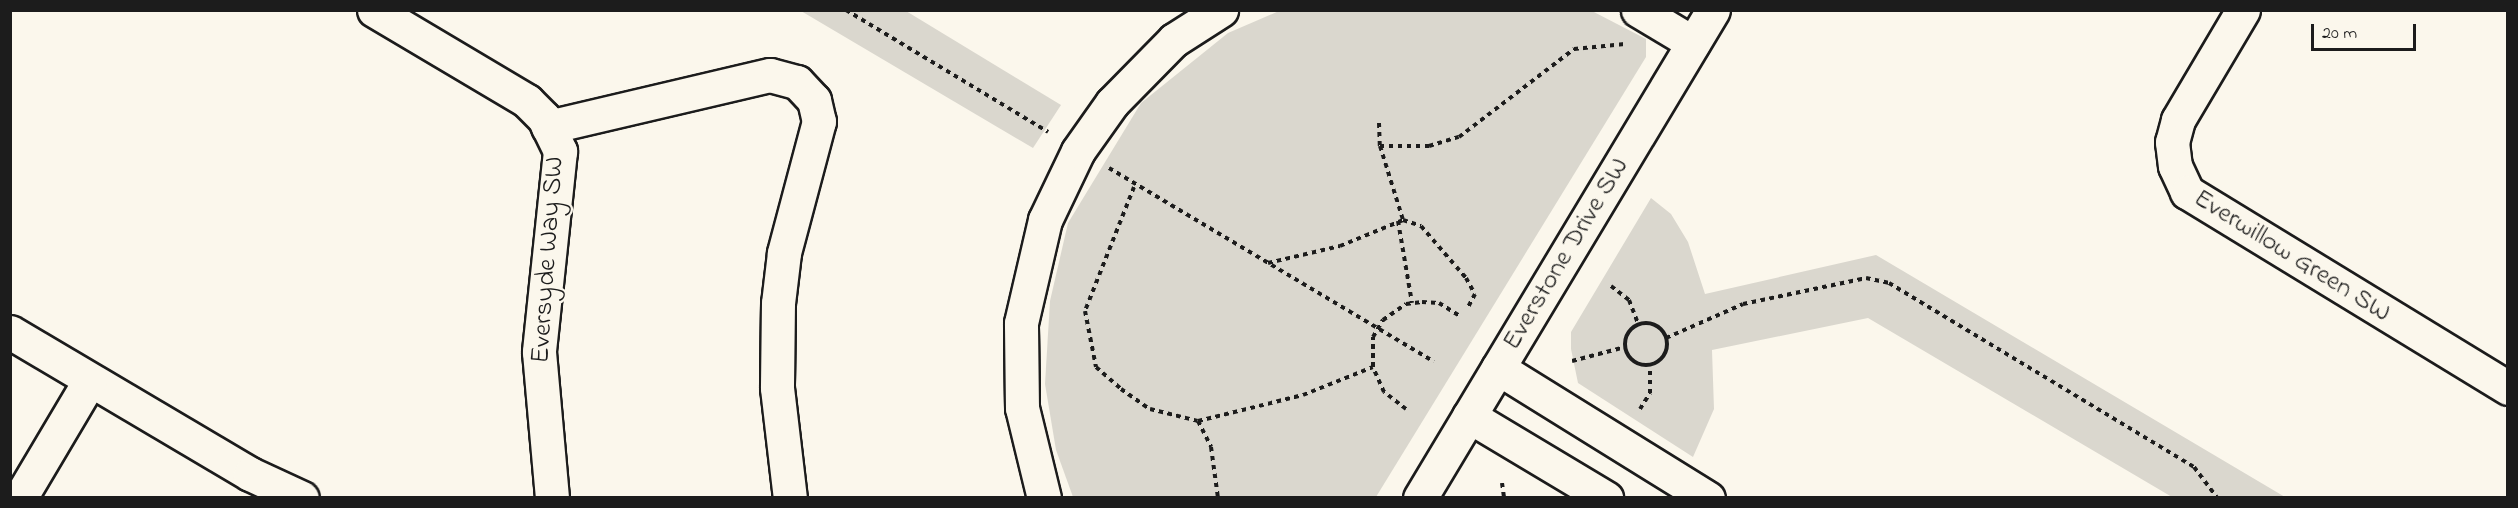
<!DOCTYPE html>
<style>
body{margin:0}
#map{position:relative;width:2518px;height:508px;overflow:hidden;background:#fbf7ec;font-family:"Indie Flower",sans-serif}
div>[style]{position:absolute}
.green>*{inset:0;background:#dad7ce}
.path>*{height:4px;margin-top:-2px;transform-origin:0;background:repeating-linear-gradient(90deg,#1c1c1c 0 4.5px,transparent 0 9px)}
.path>.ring{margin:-2px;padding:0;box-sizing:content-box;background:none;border:4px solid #1c1c1c;border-radius:50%}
.roads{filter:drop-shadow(2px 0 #1c1c1c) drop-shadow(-2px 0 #1c1c1c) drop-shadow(0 2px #1c1c1c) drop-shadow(0 -2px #1c1c1c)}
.minor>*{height:33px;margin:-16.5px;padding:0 16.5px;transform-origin:16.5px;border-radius:16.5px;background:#fbf7ec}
span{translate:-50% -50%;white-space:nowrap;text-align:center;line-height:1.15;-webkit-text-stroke:4.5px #fbf7ec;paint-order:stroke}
.street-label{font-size:27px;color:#1c1c1c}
.frame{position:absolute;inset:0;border:12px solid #1c1c1c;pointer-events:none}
.scale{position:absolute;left:2311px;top:24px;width:105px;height:27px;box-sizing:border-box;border:3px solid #1c1c1c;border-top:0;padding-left:8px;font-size:18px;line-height:21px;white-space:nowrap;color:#1c1c1c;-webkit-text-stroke:4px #fbf7ec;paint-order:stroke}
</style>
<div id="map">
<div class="green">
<div style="clip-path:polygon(801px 11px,906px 11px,1061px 105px,1033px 148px)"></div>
<div style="clip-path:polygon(1279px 11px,1592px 11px,1646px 39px,1646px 57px,1376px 497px,1073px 497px,1056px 450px,1045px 384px,1050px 301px,1068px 223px,1141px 103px,1228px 33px)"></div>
<div style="clip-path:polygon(1651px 198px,1671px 214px,1688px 242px,1705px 294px,1876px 255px,2285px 497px,2172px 497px,1868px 318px,1712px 350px,1714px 409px,1693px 457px,1578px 383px,1571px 349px,1571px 332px)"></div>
</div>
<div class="path">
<div style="left:846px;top:10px;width:236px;rotate:31.1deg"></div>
<div style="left:1379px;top:123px;width:23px;rotate:88deg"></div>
<div style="left:1380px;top:146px;width:77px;rotate:72.7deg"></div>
<div style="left:1380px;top:146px;width:49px"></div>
<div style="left:1429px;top:146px;width:31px;rotate:-17deg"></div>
<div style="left:1459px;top:137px;width:145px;rotate:-37.4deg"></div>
<div style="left:1574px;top:49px;width:51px;rotate:-5.6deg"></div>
<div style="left:1109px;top:168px;width:378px;rotate:30.8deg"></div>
<div style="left:1134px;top:187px;width:133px;rotate:111.6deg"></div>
<div style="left:1085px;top:311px;width:57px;rotate:78.9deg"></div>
<div style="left:1096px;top:367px;width:33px;rotate:41deg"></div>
<div style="left:1121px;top:389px;width:35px;rotate:35deg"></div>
<div style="left:1150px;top:409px;width:49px;rotate:14deg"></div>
<div style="left:1198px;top:421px;width:108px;rotate:-13.9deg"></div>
<div style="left:1303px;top:395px;width:75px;rotate:-21.8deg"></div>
<div style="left:1398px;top:221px;width:83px;rotate:80.3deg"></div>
<div style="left:1268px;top:263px;width:74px;rotate:-13.3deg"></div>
<div style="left:1340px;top:246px;width:68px;rotate:-22.4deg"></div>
<div style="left:1403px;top:220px;width:19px;rotate:18deg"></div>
<div style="left:1421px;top:226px;width:69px;rotate:49.1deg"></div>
<div style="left:1466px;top:278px;width:18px;rotate:61deg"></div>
<div style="left:1475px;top:294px;width:15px;rotate:118deg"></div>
<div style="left:1611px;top:286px;width:23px;rotate:38deg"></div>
<div style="left:1629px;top:300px;width:26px;rotate:69deg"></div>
<div class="ring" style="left:1625px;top:323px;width:38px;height:38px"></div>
<div style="left:1666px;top:338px;width:84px;rotate:-23.8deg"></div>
<div style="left:1743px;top:304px;width:126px;rotate:-11.9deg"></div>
<div style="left:1866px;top:278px;width:24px;rotate:12deg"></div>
<div style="left:1889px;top:283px;width:356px;rotate:31.1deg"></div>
<div style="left:2194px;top:467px;width:39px;rotate:53deg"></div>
<div style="left:1572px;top:361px;width:55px;rotate:-14.8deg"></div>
<div style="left:1406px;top:409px;width:28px;rotate:-142deg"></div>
<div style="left:1384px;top:392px;width:27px;rotate:-114deg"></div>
<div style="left:1373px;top:367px;width:30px;rotate:-90deg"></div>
<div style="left:1373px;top:337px;width:20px;rotate:-60deg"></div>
<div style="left:1383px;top:320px;width:28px;rotate:-35deg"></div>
<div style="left:1406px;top:304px;width:16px;rotate:-7deg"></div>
<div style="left:1422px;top:302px;width:17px;rotate:3deg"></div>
<div style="left:1439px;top:303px;width:26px;rotate:32deg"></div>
<div style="left:1640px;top:409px;width:19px;rotate:-58deg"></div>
<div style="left:1650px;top:393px;width:28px;rotate:-90deg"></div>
<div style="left:1198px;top:421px;width:29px;rotate:63deg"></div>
<div style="left:1211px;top:447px;width:51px;rotate:82.2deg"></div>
<div style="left:1502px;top:483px;width:15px;rotate:82deg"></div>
</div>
<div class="roads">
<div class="minor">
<div style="left:374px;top:10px;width:178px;rotate:30.7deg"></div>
<div style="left:527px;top:101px;width:24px;rotate:45deg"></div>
<div style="left:544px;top:118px;width:37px;rotate:64deg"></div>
<div style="left:560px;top:151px;width:202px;rotate:96deg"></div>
<div style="left:539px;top:352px;width:147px;rotate:84.9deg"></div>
<div style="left:1638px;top:10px;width:64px;rotate:31deg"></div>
<div style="left:2243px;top:10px;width:128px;rotate:120.6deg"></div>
<div style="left:2178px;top:120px;width:23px;rotate:105deg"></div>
<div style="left:2172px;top:142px;width:24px;rotate:83deg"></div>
<div style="left:2175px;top:166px;width:29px;rotate:65deg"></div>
<div style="left:2187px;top:192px;width:376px;rotate:31.4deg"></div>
<div style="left:548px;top:127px;width:228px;rotate:-13.2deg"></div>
<div style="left:770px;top:75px;width:28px;rotate:15deg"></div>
<div style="left:797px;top:82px;width:25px;rotate:47deg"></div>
<div style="left:814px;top:100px;width:22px;rotate:77deg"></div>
<div style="left:819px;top:121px;width:137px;rotate:104.9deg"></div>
<div style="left:784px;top:253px;width:50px;rotate:96.8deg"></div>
<div style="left:778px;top:303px;width:85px;rotate:90.7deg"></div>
<div style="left:777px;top:388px;width:111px;rotate:83.3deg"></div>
<div style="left:10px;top:332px;width:279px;rotate:30.6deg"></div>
<div style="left:250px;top:474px;width:57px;rotate:24.8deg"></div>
<div style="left:1498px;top:368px;width:247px;rotate:31.8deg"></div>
<div style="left:1469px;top:416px;width:160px;rotate:30.9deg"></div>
<div style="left:20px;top:498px;width:137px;rotate:-59.3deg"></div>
<div style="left:1044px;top:498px;width:93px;rotate:-103.7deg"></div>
<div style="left:1022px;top:408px;width:85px;rotate:-90.7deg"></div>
<div style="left:1021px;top:323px;width:106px;rotate:-76.9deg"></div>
<div style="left:1045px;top:220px;width:76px;rotate:-64.4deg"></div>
<div style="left:1078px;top:151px;width:59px;rotate:-54.7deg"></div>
<div style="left:1112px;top:103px;width:88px;rotate:-45.5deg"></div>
<div style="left:1174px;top:40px;width:56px;rotate:-32.6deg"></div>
<div style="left:1420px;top:498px;width:569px;rotate:-59.02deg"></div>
</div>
</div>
<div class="street-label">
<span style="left:1566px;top:254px;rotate:-59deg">Everstone Drive SW</span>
<span style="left:2292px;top:256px;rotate:32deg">Everwillow Green SW</span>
<span style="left:548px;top:260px;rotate:-86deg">Eversyde Way SW</span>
</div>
<div class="frame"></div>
<div class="scale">20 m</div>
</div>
